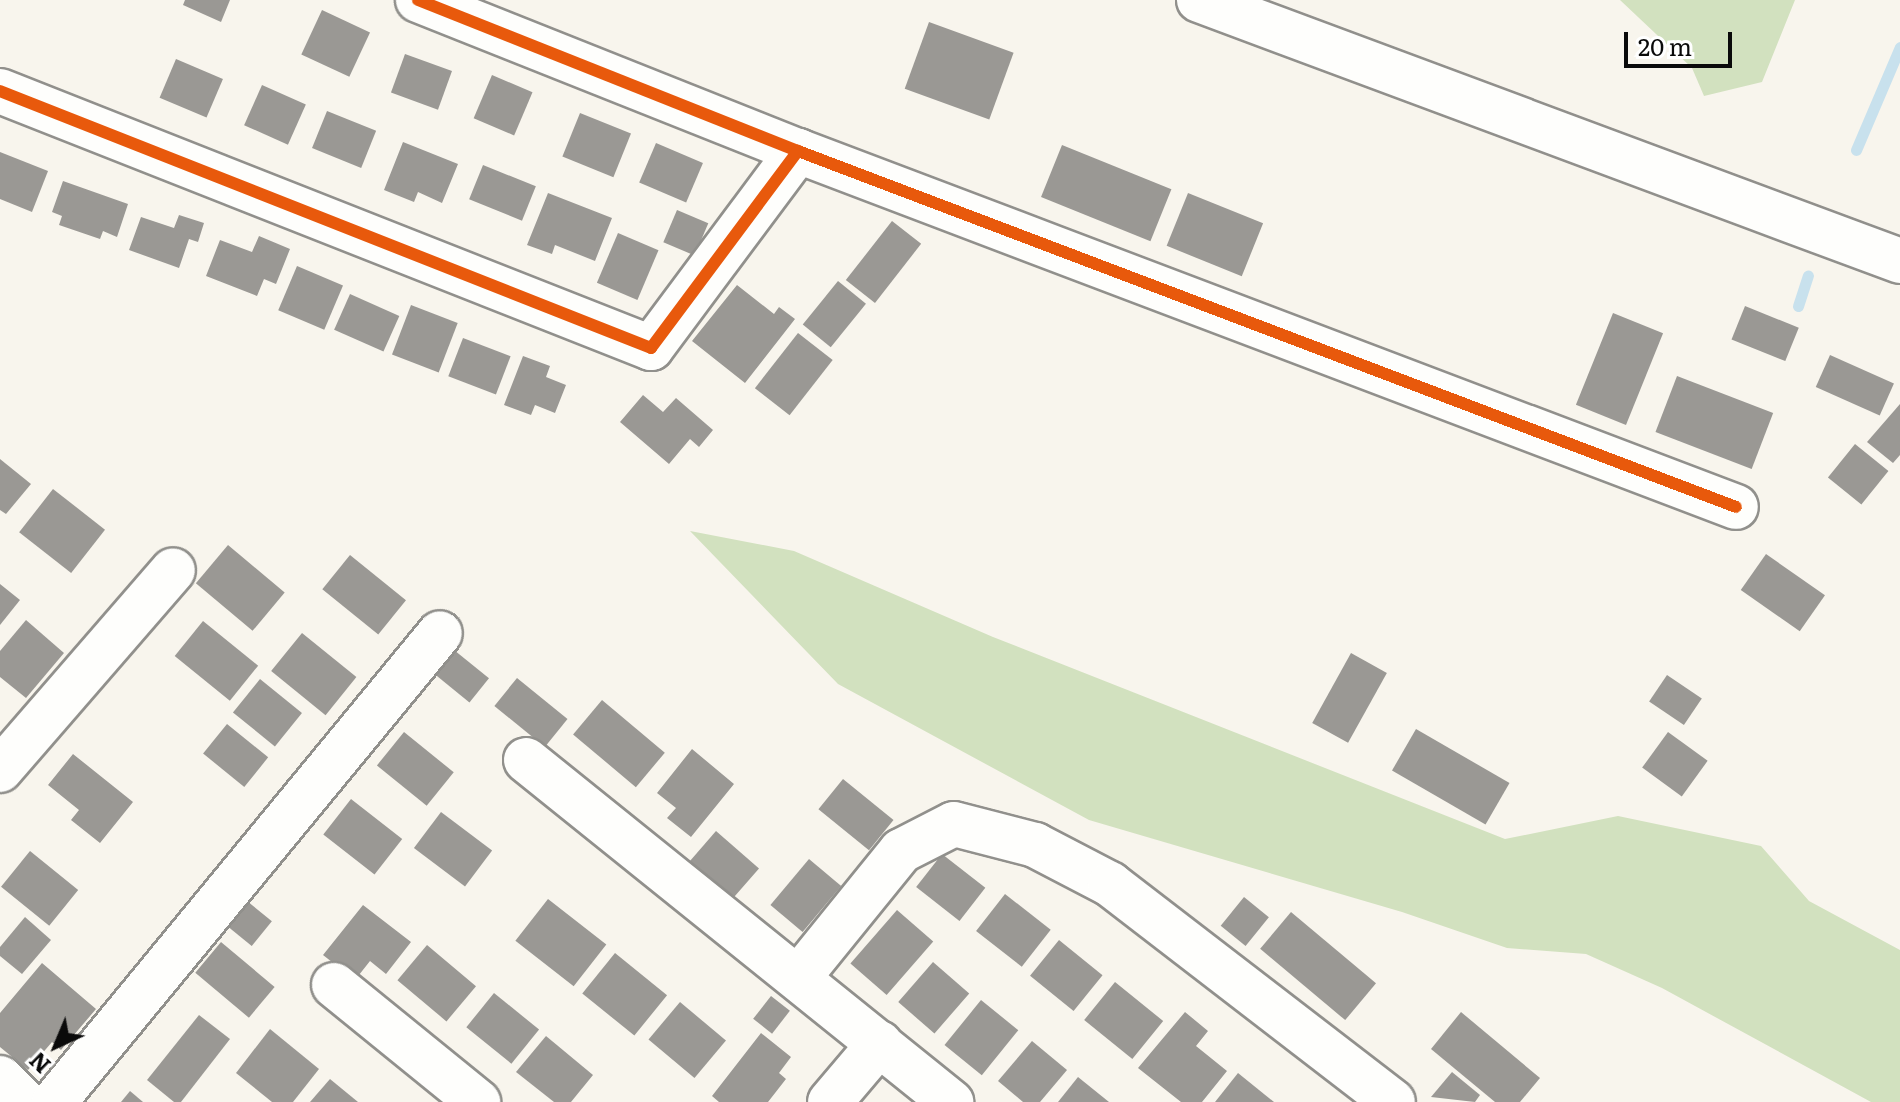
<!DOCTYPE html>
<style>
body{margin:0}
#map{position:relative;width:1900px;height:1102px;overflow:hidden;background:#f8f5ed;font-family:Literata,serif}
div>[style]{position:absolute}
.forest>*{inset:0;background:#d2e1bf}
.stream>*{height:11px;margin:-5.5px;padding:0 5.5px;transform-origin:5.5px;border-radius:5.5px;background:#c8e1ed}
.building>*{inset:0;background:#9a9894;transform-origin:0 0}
.roads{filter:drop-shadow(2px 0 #91908c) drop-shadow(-2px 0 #91908c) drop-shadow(0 2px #91908c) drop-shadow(0 -2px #91908c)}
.minor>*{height:44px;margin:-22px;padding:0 22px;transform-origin:22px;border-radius:22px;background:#fefefc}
.cycleway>*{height:12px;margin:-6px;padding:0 6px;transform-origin:6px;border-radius:6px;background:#e8590c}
span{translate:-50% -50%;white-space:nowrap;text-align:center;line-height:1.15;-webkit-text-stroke:8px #fff;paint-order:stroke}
.north{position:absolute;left:16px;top:1006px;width:80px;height:80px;-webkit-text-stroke:6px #fff;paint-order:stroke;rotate:224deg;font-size:22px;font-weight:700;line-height:32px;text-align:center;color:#0a0a0a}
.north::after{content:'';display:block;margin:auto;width:28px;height:36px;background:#0a0a0a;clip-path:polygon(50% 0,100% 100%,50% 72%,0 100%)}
.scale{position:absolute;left:1624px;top:32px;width:108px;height:36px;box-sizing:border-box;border:4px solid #0a0a0a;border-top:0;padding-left:10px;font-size:24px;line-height:28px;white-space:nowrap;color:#0a0a0a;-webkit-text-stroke:6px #fff;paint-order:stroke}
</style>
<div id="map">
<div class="forest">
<div style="clip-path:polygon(1620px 0,1795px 0,1762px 82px,1704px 96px,1692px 68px)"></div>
<div style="clip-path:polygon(690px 531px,794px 551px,993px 637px,1505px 839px,1618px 816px,1761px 846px,1809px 901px,1900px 950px,1900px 1102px,1871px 1102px,1662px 988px,1586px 954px,1507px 948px,1402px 912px,1089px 820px,838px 684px)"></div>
</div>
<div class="stream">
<div style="left:1856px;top:150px;width:112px;rotate:-66.9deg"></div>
<div style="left:1798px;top:306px;width:32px;rotate:-72deg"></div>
</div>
<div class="building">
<div style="clip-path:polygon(185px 0,230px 0,221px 22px,183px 5px)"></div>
<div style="left:322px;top:10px;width:53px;height:49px;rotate:25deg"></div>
<div style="left:929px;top:22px;width:90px;height:71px;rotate:20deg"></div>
<div style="left:405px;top:54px;width:50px;height:41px;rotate:20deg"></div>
<div style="left:176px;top:59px;width:51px;height:42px;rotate:23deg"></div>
<div style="left:492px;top:75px;width:44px;height:47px;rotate:23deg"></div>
<div style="left:262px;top:85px;width:48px;height:44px;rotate:24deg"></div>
<div style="left:327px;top:111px;width:53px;height:40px;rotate:22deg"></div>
<div style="left:580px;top:113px;width:55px;height:47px;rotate:22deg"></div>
<div style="clip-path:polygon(403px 142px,458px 164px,442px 203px,418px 192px,414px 202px,384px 190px)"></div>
<div style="left:656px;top:143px;width:51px;height:43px;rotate:23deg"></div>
<div style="left:1062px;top:145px;width:118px;height:56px;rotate:22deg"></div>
<div style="clip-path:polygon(0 152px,48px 171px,32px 212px,0 199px)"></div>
<div style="left:483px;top:165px;width:57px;height:37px;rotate:22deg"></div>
<div style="clip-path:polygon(63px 181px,128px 204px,117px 237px,103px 231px,100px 239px,59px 225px,62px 216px,52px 212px)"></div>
<div style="clip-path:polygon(548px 193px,612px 218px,595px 261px,555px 245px,552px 254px,527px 245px)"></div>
<div style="left:1188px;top:193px;width:81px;height:57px;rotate:22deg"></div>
<div style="left:677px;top:210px;width:34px;height:35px;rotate:23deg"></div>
<div style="clip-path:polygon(179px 215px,204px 223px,198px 242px,189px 239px,179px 268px,129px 250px,141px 217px,174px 228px)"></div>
<div style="left:892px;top:221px;width:37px;height:75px;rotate:38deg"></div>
<div style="left:618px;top:233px;width:44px;height:54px;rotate:23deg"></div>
<div style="clip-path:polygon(259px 236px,290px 249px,276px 284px,264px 279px,257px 296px,206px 276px,220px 240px,252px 252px)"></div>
<div style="left:297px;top:266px;width:50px;height:48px;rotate:23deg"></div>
<div style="left:838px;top:281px;width:36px;height:56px;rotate:39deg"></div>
<div style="clip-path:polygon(737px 285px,774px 314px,779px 307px,795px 319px,745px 383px,692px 341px)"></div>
<div style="left:350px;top:294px;width:54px;height:39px;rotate:24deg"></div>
<div style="left:411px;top:305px;width:50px;height:53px;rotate:21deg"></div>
<div style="left:1745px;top:306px;width:58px;height:36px;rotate:22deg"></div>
<div style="left:1613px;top:313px;width:54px;height:99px;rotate:22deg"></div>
<div style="left:798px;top:333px;width:44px;height:70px;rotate:38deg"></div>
<div style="left:463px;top:338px;width:51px;height:41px;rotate:21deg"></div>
<div style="left:1830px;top:355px;width:70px;height:35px;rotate:24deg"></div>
<div style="clip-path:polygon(523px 356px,550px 366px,546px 377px,566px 385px,555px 413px,535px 405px,531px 415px,504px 405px)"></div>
<div style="left:1677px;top:376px;width:103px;height:60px;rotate:21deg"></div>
<div style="clip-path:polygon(643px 395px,663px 412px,676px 398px,713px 430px,699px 447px,690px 439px,669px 464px,620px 422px)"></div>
<div style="clip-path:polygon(1900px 404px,1900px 455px,1893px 463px,1867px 442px)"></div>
<div style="left:1855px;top:444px;width:43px;height:43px;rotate:39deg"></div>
<div style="clip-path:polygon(0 459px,31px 484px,6px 514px,0 510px)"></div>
<div style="left:53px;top:489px;width:66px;height:55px;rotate:38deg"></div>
<div style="left:228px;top:545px;width:74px;height:50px;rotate:40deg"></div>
<div style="left:1766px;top:554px;width:72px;height:44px;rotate:35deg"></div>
<div style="left:350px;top:555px;width:72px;height:44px;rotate:39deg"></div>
<div style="clip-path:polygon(0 584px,20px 600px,0 625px)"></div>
<div style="clip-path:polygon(26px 620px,64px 653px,26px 698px,0 677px,0 651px)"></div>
<div style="left:203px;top:621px;width:71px;height:45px;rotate:39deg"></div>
<div style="left:302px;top:633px;width:70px;height:49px;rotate:39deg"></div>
<div style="left:454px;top:650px;width:45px;height:31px;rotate:39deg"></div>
<div style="left:1351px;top:653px;width:41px;height:80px;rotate:29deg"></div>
<div style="left:1667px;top:675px;width:42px;height:32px;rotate:34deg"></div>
<div style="left:517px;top:678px;width:65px;height:36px;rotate:39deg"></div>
<div style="left:260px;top:679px;width:54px;height:43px;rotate:39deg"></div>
<div style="left:602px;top:700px;width:82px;height:45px;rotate:40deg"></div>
<div style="left:227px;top:724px;width:53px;height:38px;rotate:39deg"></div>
<div style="left:1416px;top:729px;width:108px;height:48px;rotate:30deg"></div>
<div style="left:404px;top:732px;width:64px;height:43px;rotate:39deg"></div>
<div style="left:1668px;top:732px;width:49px;height:44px;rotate:36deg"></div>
<div style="clip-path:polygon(692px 749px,734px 784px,691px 837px,667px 818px,676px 808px,657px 793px)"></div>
<div style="clip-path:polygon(73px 754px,133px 802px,100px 843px,71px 820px,79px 810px,48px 785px)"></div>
<div style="left:843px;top:779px;width:65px;height:39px;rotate:39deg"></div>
<div style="left:351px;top:799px;width:65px;height:45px;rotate:38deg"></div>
<div style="left:441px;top:812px;width:64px;height:45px;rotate:37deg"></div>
<div style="left:716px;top:831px;width:57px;height:40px;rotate:41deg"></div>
<div style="left:30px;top:851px;width:62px;height:46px;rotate:39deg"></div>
<div style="left:942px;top:854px;width:55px;height:42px;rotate:38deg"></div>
<div style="left:809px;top:859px;width:42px;height:60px;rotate:40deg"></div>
<div style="left:1005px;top:894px;width:58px;height:47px;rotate:38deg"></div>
<div style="left:1244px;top:897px;width:32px;height:37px;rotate:39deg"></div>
<div style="left:548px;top:899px;width:74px;height:53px;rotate:38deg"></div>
<div style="left:247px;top:901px;width:32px;height:32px;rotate:39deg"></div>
<div style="clip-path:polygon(363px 905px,411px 942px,386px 974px,370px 961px,355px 980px,323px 955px)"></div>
<div style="left:897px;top:910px;width:48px;height:71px;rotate:41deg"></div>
<div style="left:1291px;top:912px;width:111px;height:48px;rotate:40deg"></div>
<div style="clip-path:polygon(25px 917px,51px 940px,22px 974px,0 956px,0 947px)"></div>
<div style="left:1059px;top:940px;width:56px;height:46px;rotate:39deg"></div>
<div style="left:221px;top:942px;width:70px;height:40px;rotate:40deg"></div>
<div style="left:427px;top:945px;width:64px;height:46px;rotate:40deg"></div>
<div style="left:615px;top:953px;width:67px;height:52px;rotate:39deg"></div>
<div style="left:933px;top:962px;width:48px;height:53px;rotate:41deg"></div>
<div style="clip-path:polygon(42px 963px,96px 1009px,61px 1050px,52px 1042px,28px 1070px,0 1047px,0 1013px)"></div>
<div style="left:1115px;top:982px;width:62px;height:49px;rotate:39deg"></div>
<div style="left:494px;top:993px;width:58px;height:44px;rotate:39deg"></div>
<div style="left:771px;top:996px;width:24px;height:29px;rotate:38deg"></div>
<div style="left:981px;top:1000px;width:48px;height:58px;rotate:39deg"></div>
<div style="left:680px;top:1002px;width:60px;height:49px;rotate:40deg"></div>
<div style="clip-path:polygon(1185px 1012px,1208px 1031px,1196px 1046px,1227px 1071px,1202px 1102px,1181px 1102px,1138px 1068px)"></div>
<div style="clip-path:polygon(1461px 1012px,1540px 1078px,1520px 1102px,1495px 1102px,1431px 1049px)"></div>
<div style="clip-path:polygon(199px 1015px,230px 1039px,181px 1102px,174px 1102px,147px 1080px)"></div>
<div style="clip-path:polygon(270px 1029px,319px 1069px,293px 1102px,272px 1102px,236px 1073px)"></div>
<div style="clip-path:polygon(761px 1033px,791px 1057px,779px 1073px,786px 1079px,768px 1102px,719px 1102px,712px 1096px)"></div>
<div style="clip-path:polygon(546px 1036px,593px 1075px,571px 1102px,554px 1102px,516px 1072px)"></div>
<div style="clip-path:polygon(1032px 1041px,1067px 1070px,1040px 1102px,1023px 1102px,998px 1081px)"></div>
<div style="clip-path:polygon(1452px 1072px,1480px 1095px,1475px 1102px,1431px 1097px)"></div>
<div style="clip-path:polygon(1238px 1073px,1274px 1102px,1215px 1102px)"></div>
<div style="clip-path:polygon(1078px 1077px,1109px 1102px,1058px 1102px)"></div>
<div style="clip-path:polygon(330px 1079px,358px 1102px,310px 1102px)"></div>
<div style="clip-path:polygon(130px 1091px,143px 1102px,121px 1102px)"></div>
</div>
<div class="roads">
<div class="minor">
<div style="left:418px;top:0;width:409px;rotate:21.7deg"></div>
<div style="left:798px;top:151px;width:1003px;rotate:20.78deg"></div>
<div style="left:1199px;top:0;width:748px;rotate:20.42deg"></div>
<div style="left:0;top:91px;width:700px;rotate:21.54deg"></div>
<div style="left:651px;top:348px;width:246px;rotate:-53.3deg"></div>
<div style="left:526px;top:760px;width:546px;rotate:38.82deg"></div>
<div style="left:0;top:770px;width:264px;rotate:-49.1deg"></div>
<div style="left:799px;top:977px;width:162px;rotate:-51deg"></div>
<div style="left:901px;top:851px;width:59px;rotate:-27deg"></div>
<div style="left:954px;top:824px;width:84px;rotate:14.5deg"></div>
<div style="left:1035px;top:845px;width:85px;rotate:27.5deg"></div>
<div style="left:1110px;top:884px;width:357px;rotate:37.6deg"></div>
<div style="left:334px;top:985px;width:186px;rotate:39.1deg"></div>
<div style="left:0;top:1078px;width:34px;rotate:45deg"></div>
<div style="left:54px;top:1102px;width:607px;rotate:-50.54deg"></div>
<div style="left:830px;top:1102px;width:77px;rotate:-49.7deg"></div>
</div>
</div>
<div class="cycleway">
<div style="left:418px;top:0;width:409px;rotate:21.7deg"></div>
<div style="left:798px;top:151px;width:1003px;rotate:20.78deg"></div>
<div style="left:0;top:91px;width:700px;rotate:21.54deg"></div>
<div style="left:651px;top:348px;width:246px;rotate:-53.3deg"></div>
</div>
<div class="north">N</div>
<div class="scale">20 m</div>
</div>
